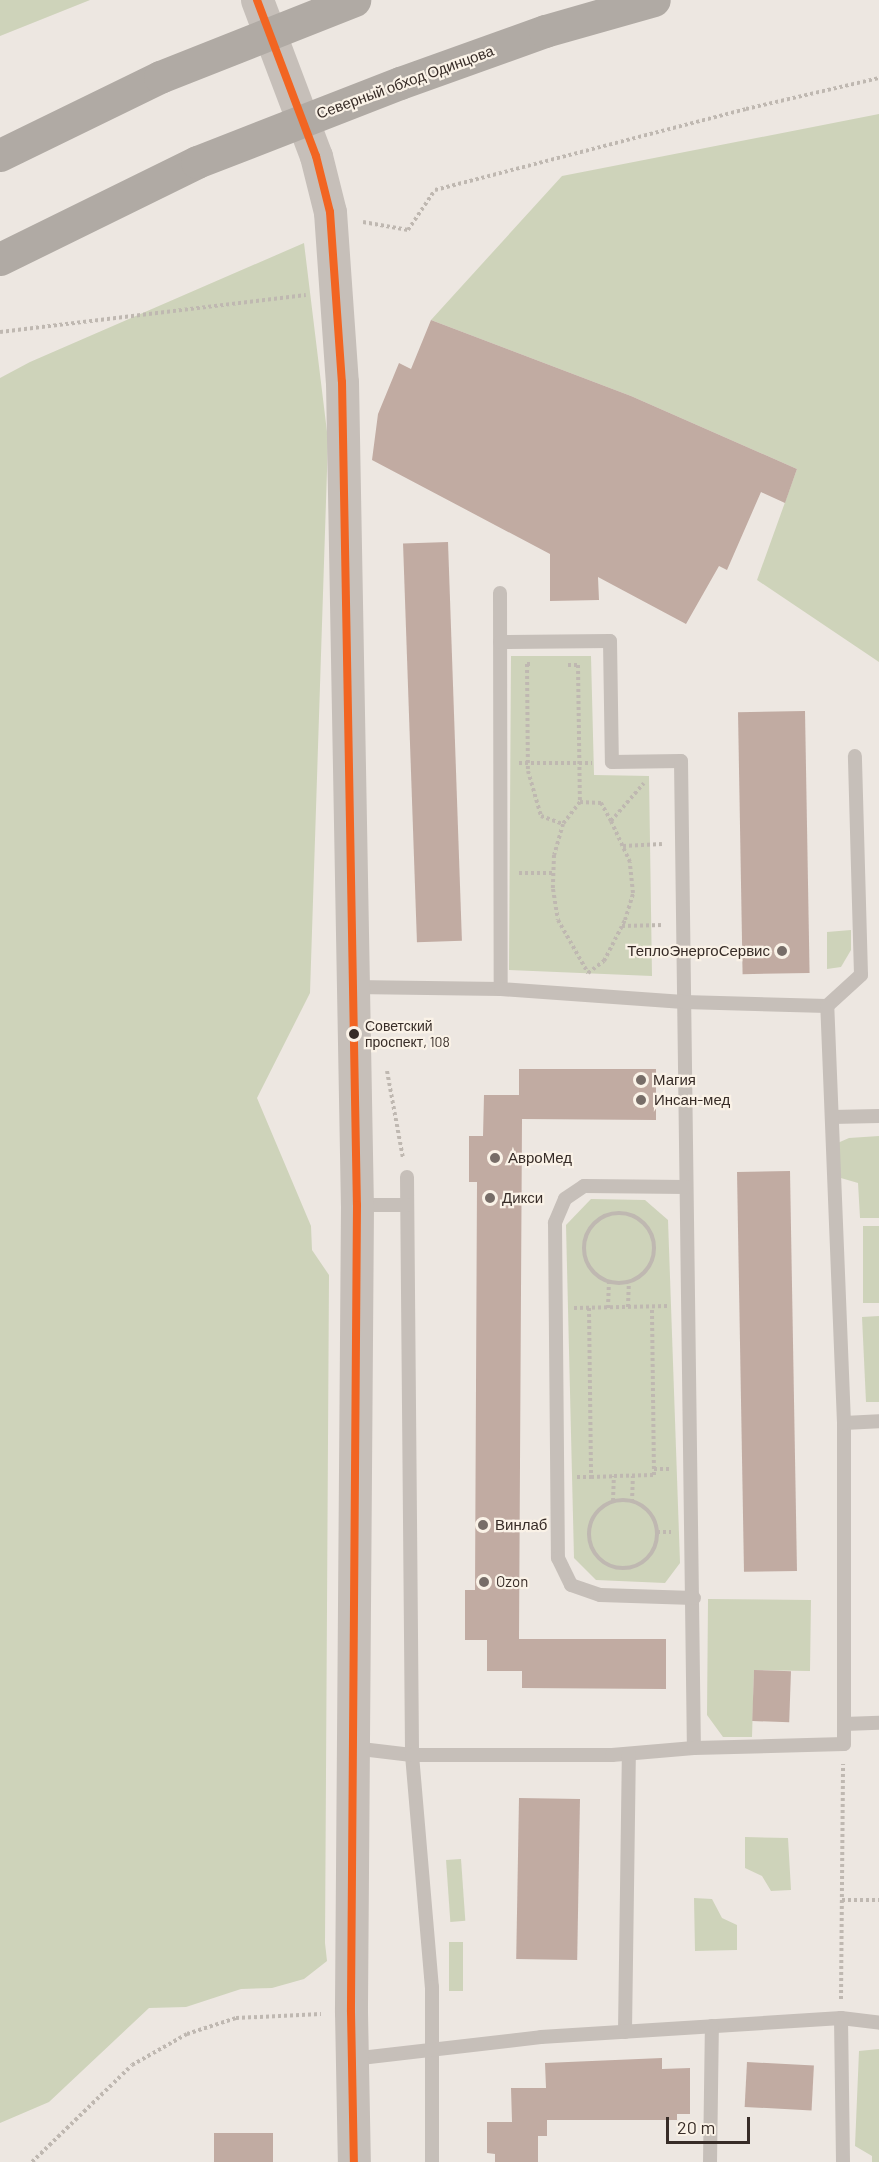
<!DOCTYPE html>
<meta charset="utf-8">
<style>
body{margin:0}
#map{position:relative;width:879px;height:2162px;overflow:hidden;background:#ede7e1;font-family:Barlow,sans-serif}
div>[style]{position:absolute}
.green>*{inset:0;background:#ced3ba;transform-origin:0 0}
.building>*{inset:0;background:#c1aba2;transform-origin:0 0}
.path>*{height:4px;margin-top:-2px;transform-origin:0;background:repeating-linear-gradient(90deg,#bfb8b1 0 3px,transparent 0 6px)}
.path>.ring{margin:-2px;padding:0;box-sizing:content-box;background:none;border:4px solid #bfb8b1;border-radius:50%}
.service>*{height:14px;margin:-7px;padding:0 7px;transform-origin:7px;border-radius:7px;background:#c6bfb9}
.tertiary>*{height:33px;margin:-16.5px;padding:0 16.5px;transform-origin:16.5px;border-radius:16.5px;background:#c6bfb9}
.trunk>*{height:33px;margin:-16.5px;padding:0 16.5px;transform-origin:16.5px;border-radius:16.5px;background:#b0aaa4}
.trunk-bridge>*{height:33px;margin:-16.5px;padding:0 16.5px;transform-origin:16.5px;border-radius:16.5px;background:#b0aaa4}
.bus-1>*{height:8px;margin:-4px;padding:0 4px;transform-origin:4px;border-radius:4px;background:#f26522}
.dots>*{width:16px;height:16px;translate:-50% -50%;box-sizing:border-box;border:3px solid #faf2e7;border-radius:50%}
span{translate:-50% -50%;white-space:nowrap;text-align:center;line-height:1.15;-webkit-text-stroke:4.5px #faf2e7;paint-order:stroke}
.bus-label{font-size:14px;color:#372c27}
.left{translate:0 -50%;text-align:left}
.street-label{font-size:15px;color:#372c27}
.poi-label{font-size:15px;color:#372c27}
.right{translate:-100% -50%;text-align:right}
.scale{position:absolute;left:666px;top:2117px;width:84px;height:27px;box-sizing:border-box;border:3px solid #372c27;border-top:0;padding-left:8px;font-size:18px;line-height:21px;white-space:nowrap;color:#372c27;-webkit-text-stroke:4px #faf2e7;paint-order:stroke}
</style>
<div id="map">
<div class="green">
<div style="clip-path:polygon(0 0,90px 0,0 36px)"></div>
<div style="clip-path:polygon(879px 114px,879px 662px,757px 580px,797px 469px,631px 396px,431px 320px,562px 176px)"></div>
<div style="clip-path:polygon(304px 243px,328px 440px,310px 993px,257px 1098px,311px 1226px,312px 1250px,329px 1275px,325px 1943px,327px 1961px,304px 1979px,272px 1988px,241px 1989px,186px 2007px,149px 2008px,49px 2102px,0 2123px,0 378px,30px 362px)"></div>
<div style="clip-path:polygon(511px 656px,591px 656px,594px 775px,649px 776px,652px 976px,509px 970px)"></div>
<div style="clip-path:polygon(851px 930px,851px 950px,841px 967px,827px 969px,827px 932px)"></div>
<div style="clip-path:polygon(879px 1136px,879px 1218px,860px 1218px,858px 1183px,834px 1176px,833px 1145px,849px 1138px)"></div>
<div style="clip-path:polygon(591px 1199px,645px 1200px,668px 1220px,680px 1563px,665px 1583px,596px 1580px,574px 1558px,566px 1225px)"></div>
<div style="left:863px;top:1226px;width:16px;height:77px"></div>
<div style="clip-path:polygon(879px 1316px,879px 1402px,866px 1402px,862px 1317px)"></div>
<div style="clip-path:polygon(708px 1599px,811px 1600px,810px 1671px,754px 1670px,752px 1737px,723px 1737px,707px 1715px)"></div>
<div style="clip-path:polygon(745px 1837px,788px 1838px,791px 1890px,771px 1891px,762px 1876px,745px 1868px)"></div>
<div style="left:461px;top:1859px;width:62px;height:15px;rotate:86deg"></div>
<div style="clip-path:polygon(694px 1898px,712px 1899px,722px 1918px,737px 1925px,737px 1950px,695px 1951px)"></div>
<div style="left:449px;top:1942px;width:14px;height:49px"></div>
<div style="clip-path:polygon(879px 2049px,879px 2162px,872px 2162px,872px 2156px,855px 2146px,859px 2051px)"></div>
</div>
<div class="building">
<div style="clip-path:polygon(431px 320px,631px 396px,797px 469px,785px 503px,761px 492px,727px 570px,719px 566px,686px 624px,598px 577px,599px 600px,550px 601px,550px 554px,372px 460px,378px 414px,399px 363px,411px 369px)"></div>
<div style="left:448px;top:542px;width:399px;height:45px;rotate:88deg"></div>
<div style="left:805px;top:711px;width:262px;height:67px;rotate:89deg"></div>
<div style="clip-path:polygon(519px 1069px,656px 1069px,656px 1120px,522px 1119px,519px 1639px,666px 1639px,666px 1689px,522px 1688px,522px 1671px,487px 1671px,487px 1640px,465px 1640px,465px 1590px,475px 1590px,477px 1182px,469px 1182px,469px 1136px,483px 1136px,484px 1095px,519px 1095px)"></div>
<div style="left:790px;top:1171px;width:400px;height:53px;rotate:89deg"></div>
<div style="left:754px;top:1670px;width:37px;height:51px;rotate:2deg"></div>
<div style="left:519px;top:1798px;width:61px;height:161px;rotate:1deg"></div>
<div style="clip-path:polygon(662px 2058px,662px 2069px,690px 2068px,690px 2114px,677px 2114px,677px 2120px,547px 2120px,547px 2136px,538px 2136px,538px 2162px,495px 2162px,495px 2154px,487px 2153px,487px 2122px,512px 2122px,511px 2088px,546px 2088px,545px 2063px)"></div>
<div style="left:747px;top:2062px;width:67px;height:45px;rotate:3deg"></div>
<div style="left:214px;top:2133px;width:59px;height:29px"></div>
</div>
<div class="path">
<div style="left:363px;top:222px;width:46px;rotate:10.1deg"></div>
<div style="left:408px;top:230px;width:48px;rotate:-56deg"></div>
<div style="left:435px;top:190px;width:321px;rotate:-14.6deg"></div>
<div style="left:746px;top:109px;width:137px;rotate:-13.1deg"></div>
<div style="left:0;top:332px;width:308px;rotate:-6.9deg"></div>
<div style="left:530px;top:664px;width:3px;rotate:180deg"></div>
<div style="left:527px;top:664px;width:107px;rotate:89.5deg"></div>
<div style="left:528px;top:771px;width:47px;rotate:73.9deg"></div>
<div style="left:541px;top:816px;width:23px;rotate:20deg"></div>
<div style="left:568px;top:665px;width:10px"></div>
<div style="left:578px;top:665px;width:137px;rotate:89.2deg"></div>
<div style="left:580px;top:802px;width:28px;rotate:128deg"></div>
<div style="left:563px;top:824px;width:32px;rotate:106deg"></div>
<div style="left:554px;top:855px;width:34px;rotate:92deg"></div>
<div style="left:553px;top:889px;width:31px;rotate:81deg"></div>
<div style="left:558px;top:920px;width:61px;rotate:60.5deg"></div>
<div style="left:588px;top:973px;width:20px;rotate:-37deg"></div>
<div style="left:604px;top:961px;width:46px;rotate:-62.9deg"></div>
<div style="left:625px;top:920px;width:28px;rotate:-73deg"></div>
<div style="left:633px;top:893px;width:31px;rotate:-96deg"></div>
<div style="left:630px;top:862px;width:45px;rotate:-114.9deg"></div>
<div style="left:611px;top:821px;width:21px;rotate:-119deg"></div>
<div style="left:601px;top:803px;width:21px;rotate:-177deg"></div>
<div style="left:519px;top:763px;width:73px"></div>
<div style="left:611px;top:821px;width:50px;rotate:-49deg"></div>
<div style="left:623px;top:846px;width:39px;rotate:-3deg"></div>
<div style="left:519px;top:873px;width:35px"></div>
<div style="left:622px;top:926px;width:41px;rotate:-1.4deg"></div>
<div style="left:387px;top:1071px;width:88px;rotate:79.6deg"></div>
<div class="ring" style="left:584px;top:1213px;width:66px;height:66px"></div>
<div style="left:628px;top:1307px;width:26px;rotate:-88deg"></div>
<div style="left:574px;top:1308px;width:95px;rotate:-1.2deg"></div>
<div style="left:589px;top:1308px;width:169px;rotate:89.3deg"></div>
<div style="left:591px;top:1477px;width:23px;rotate:-2deg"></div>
<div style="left:614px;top:1476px;width:40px;rotate:-1.4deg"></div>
<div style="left:654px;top:1475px;width:168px;rotate:-90.7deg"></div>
<div style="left:608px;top:1308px;width:26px;rotate:-88deg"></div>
<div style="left:654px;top:1469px;width:18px"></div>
<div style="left:577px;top:1477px;width:14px"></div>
<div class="ring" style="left:589px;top:1500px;width:64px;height:64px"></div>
<div style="left:613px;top:1501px;width:25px;rotate:-88deg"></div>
<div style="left:632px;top:1502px;width:26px;rotate:-88deg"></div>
<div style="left:657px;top:1532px;width:14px"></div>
<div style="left:842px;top:1900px;width:37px"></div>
<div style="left:841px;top:1999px;width:235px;rotate:-89.5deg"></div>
<div style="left:32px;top:2162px;width:139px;rotate:-44.1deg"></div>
<div style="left:132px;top:2065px;width:63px;rotate:-29.4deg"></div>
<div style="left:187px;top:2034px;width:52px;rotate:-18.1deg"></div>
<div style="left:236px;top:2018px;width:85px;rotate:-2.7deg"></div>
</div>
<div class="service">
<div style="left:500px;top:593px;width:396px;rotate:89.9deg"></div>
<div style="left:500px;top:642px;width:110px;rotate:-0.5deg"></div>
<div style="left:610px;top:641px;width:121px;rotate:89.1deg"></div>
<div style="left:612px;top:762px;width:69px;rotate:-0.8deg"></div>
<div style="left:681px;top:761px;width:987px;rotate:89.25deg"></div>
<div style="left:354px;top:987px;width:147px;rotate:0.8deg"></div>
<div style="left:501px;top:989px;width:183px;rotate:4.1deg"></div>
<div style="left:684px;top:1002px;width:143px;rotate:1.6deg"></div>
<div style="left:827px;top:1006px;width:46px;rotate:-42.4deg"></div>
<div style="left:861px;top:975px;width:219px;rotate:-91.6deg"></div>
<div style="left:832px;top:1117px;width:47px;rotate:-1.2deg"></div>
<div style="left:407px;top:1177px;width:578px;rotate:89.5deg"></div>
<div style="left:412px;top:1755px;width:233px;rotate:85.1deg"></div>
<div style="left:432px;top:1987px;width:175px;rotate:90deg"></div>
<div style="left:686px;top:1187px;width:102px;rotate:-179.4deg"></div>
<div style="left:584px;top:1186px;width:23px;rotate:146deg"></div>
<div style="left:565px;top:1199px;width:26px;rotate:113deg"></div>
<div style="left:555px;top:1223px;width:335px;rotate:89.5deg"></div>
<div style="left:558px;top:1558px;width:30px;rotate:64deg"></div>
<div style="left:571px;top:1585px;width:31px;rotate:19deg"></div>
<div style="left:600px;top:1595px;width:94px;rotate:1.8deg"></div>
<div style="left:357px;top:1205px;width:50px"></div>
<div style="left:844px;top:1423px;width:35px;rotate:-3deg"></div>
<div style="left:844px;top:1724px;width:35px;rotate:-2deg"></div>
<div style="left:353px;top:1748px;width:59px;rotate:6.8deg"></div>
<div style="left:412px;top:1755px;width:200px"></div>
<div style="left:612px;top:1755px;width:82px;rotate:-4.9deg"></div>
<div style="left:694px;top:1748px;width:150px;rotate:-1.5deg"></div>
<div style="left:844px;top:1744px;width:321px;rotate:-90deg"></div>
<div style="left:844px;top:1423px;width:417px;rotate:-92.3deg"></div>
<div style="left:841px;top:2018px;width:38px;rotate:7deg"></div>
<div style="left:625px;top:2032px;width:278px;rotate:-89.2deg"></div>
<div style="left:352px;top:2059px;width:190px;rotate:-6.6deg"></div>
<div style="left:541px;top:2037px;width:301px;rotate:-3.6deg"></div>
<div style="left:841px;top:2018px;width:144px;rotate:89.2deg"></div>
<div style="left:710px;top:2162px;width:136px;rotate:-89.2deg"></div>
</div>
<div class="tertiary">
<div style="left:257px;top:0;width:167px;rotate:69.3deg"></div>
<div style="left:316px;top:156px;width:58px;rotate:76deg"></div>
<div style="left:330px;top:212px;width:170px;rotate:86deg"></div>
<div style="left:342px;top:382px;width:823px;rotate:88.96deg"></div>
<div style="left:357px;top:1205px;width:807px;rotate:90.43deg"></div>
<div style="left:351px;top:2012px;width:150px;rotate:88.9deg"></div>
</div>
<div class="trunk">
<div style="left:400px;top:83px;width:154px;rotate:-19.7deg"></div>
<div style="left:545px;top:31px;width:113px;rotate:-15.9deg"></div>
</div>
<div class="trunk-bridge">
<div style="left:0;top:155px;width:178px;rotate:-26deg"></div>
<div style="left:160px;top:77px;width:209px;rotate:-21.6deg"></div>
<div style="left:0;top:259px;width:220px;rotate:-26.2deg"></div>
<div style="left:197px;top:162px;width:218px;rotate:-21.3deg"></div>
</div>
<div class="bus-1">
<div style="left:257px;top:0;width:167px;rotate:69.3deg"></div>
<div style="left:316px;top:156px;width:58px;rotate:76deg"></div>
<div style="left:330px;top:212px;width:170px;rotate:86deg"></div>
<div style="left:342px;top:382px;width:823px;rotate:88.96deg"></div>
<div style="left:357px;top:1205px;width:807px;rotate:90.43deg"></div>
<div style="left:351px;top:2012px;width:150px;rotate:88.9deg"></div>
</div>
<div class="dots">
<div style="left:782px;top:951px;background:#776d68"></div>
<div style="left:354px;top:1034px;background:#372c27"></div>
<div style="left:641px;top:1080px;background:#776d68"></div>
<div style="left:641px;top:1100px;background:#776d68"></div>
<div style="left:495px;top:1158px;background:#776d68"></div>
<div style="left:490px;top:1198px;background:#776d68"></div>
<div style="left:483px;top:1525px;background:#776d68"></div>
<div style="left:484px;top:1582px;background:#776d68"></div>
</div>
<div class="bus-label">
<span class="left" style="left:365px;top:1034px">Советский<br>проспект, 108</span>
</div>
<div class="street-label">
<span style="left:405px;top:82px;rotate:-20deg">Северный обход Одинцова</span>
</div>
<div class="poi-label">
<span class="right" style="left:770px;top:951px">ТеплоЭнергоСервис</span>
<span class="left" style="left:653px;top:1080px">Магия</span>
<span class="left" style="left:654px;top:1100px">Инсан-мед</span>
<span class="left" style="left:508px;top:1158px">АвроМед</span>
<span class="left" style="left:502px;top:1198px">Дикси</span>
<span class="left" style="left:495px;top:1525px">Винлаб</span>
<span class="left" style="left:496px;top:1582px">Ozon</span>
</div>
<div class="scale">20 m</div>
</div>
